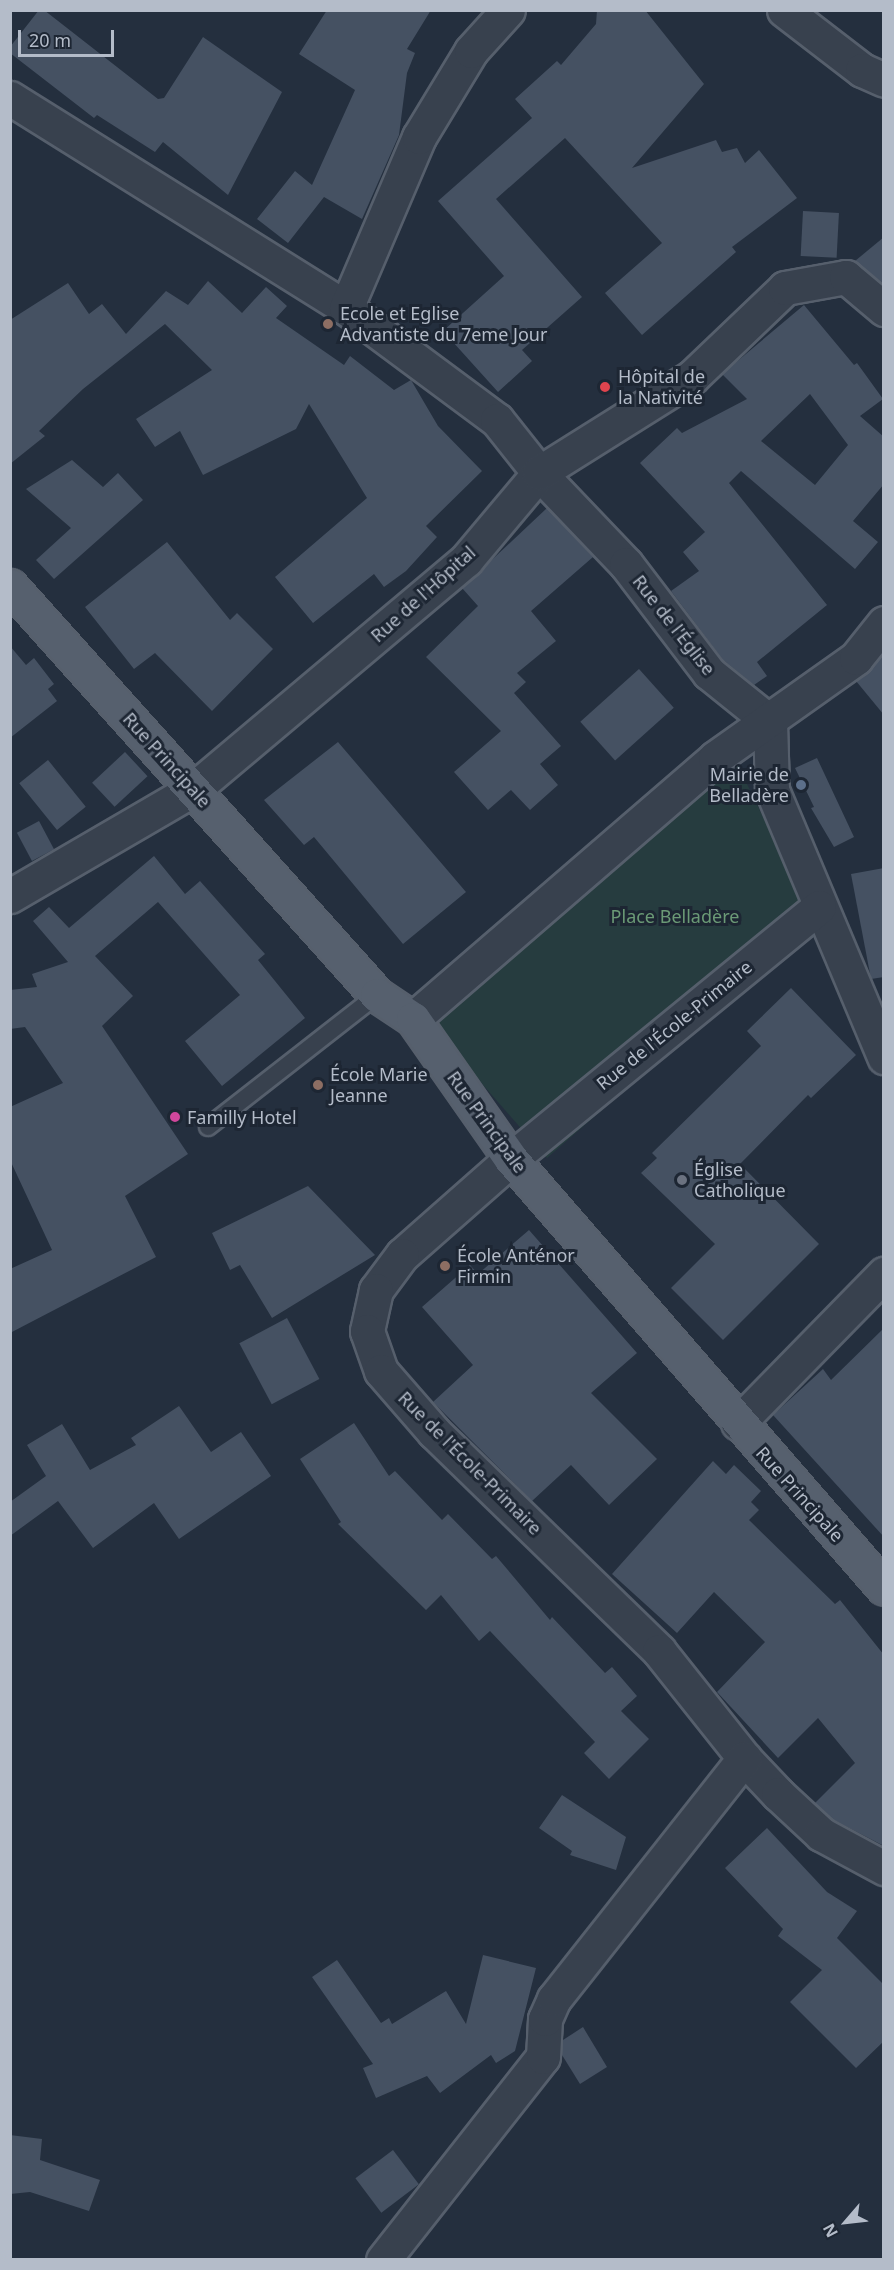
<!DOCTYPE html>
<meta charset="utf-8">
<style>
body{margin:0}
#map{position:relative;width:894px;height:2270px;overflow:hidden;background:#242f3e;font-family:"Noto Sans",sans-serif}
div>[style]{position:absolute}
.green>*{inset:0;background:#263c3f}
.building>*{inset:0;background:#455162;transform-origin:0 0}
.roads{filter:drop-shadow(2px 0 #565f6c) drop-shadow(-2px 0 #565f6c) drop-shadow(0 2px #565f6c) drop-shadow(0 -2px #565f6c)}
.service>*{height:16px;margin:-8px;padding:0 8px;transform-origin:8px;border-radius:8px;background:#38414e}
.minor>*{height:33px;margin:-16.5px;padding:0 16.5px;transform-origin:16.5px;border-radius:16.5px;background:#38414e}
.tertiary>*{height:33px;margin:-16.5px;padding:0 16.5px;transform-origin:16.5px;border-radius:16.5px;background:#38414e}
.primary>*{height:33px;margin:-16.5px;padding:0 16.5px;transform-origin:16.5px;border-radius:16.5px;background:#56606e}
.dots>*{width:16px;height:16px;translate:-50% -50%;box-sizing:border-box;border:3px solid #1d2633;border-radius:50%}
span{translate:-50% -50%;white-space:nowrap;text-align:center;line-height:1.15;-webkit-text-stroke:6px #1d2633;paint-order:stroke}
.poi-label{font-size:18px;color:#b4bcc9}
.left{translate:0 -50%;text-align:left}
.right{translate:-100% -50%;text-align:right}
.street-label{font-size:18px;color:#b4bcc9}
.park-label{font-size:18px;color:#6b9a76}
.frame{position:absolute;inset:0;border:12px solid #b4bcc9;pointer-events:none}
.north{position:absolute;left:816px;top:2192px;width:60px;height:60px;-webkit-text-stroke:4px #1d2633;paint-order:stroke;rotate:242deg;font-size:16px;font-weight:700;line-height:24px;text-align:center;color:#b4bcc9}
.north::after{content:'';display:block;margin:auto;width:21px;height:27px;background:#b4bcc9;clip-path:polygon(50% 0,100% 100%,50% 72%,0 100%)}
.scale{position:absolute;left:18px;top:30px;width:96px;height:27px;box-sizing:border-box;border:3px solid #b4bcc9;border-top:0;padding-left:8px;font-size:18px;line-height:21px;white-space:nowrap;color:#b4bcc9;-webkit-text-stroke:4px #1d2633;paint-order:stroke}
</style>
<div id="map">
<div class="green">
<div style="clip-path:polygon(733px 755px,815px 924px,547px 1158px,433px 1028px,612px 842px)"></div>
</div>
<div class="building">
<div style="clip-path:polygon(39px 10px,44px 10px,158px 99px,164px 98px,203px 37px,282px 92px,228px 195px,163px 142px,155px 152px,97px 115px,94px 118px,10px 53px,10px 47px)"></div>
<div style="clip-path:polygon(327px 10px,431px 10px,407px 49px,415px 53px,407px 73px,399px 135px,362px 219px,324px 197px,288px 243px,257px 219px,295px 171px,312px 185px,355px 90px,299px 54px)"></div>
<div style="clip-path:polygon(597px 10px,645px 10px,704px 84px,632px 168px,716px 140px,722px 152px,737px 148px,745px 163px,759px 150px,797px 198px,732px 247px,736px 252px,642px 335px,605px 293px,662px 243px,565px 138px,496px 199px,582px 297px,522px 350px,532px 361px,498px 392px,443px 331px,504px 276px,438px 201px,532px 118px,515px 99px,557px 61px,561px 65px,596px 24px)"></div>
<div style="left:803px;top:211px;width:36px;height:45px;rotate:3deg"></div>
<div style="clip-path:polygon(884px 237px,884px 284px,855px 261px)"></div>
<div style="clip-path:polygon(208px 281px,242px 313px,266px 287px,287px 306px,276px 318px,344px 365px,350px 356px,394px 390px,411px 380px,438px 426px,482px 471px,426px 526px,437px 537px,406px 571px,384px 587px,374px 574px,313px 623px,275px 577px,367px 498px,309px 404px,296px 429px,203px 475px,180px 431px,155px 447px,136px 419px,212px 370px,165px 324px,83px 389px,39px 431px,45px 436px,10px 464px,10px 320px,68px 283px,89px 314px,102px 304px,126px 334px,166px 291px,188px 305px)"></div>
<div style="clip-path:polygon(evenodd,804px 305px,854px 365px,857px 363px,883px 399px,860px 416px,884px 437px,884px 484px,853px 521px,878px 542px,855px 569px,741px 471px,729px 483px,827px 605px,757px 662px,767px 676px,754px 685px,723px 660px,671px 591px,699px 571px,683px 552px,705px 532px,640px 463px,677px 428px,682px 433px,747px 399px,722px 374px,804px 305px,810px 394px,848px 445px,815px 485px,761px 441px,810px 394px)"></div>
<div style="clip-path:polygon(72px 460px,103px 487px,118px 473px,143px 500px,54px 579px,36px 560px,71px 528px,26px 489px)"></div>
<div style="clip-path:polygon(547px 508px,593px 557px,531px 611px,556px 641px,517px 673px,526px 682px,514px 693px,561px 746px,540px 764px,558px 785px,530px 810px,511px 790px,488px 810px,454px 772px,501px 731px,426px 657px,478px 606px,462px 588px)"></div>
<div style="clip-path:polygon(167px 542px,230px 620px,237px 613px,273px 649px,212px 711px,155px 653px,134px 669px,85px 607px)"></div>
<div style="clip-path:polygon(10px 646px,26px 665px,34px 658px,54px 684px,48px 689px,57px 701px,10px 738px)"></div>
<div style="clip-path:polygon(884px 654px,884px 715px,856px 681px)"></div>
<div style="left:639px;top:669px;width:52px;height:79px;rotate:48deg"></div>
<div style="clip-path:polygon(338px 742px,466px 892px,403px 944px,314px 837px,304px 845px,264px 800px)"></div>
<div style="left:125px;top:752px;width:33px;height:45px;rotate:47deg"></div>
<div style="clip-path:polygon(817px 758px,854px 837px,834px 847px,811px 808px,814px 807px,795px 768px)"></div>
<div style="left:48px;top:760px;width:60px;height:37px;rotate:51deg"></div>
<div style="left:39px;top:821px;width:32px;height:25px;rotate:62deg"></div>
<div style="clip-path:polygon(154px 856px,185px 894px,200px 881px,265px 954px,258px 960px,305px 1018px,222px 1086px,185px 1041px,240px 995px,158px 902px,95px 956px,133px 996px,102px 1026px,188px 1154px,125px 1196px,156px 1257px,10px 1333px,10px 1269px,52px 1250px,10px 1160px,10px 1107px,63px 1083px,25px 1027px,10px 1029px,10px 990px,37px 987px,32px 974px,68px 962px,33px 921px,49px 907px,69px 928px)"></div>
<div style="clip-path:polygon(884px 868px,884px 977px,871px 979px,851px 874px)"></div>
<div style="clip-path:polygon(791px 988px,856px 1055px,811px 1098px,808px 1095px,740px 1164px,819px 1244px,723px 1340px,671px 1288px,715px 1244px,641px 1173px,657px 1158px,652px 1153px,761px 1046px,747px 1031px)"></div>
<div style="clip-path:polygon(308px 1186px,375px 1255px,272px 1318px,240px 1265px,230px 1270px,212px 1233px)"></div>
<div style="clip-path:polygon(529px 1230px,637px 1353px,591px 1393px,657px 1459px,609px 1505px,571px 1465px,532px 1501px,433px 1402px,473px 1365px,422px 1307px,470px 1265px,478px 1274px)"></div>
<div style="left:287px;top:1318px;width:69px;height:54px;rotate:62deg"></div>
<div style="clip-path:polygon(884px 1328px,884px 1537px,773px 1415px,823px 1369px,831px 1380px)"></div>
<div style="clip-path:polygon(179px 1406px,211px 1452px,241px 1432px,271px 1476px,179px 1539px,154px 1503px,93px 1548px,58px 1501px,10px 1536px,10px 1502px,46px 1476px,27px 1445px,62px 1424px,90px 1470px,136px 1445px,131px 1438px)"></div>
<div style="clip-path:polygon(354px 1423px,389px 1476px,395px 1471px,442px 1520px,448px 1514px,492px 1559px,496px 1556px,550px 1620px,552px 1617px,605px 1673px,612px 1667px,637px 1696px,621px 1711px,649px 1739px,609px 1779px,584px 1753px,595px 1742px,490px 1631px,479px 1641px,441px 1595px,426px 1610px,338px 1524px,341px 1522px,300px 1459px)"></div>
<div style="clip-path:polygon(713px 1461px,726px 1474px,734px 1465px,761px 1491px,751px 1502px,759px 1510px,749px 1520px,835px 1604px,840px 1600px,884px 1655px,884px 1846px,832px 1819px,815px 1803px,855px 1763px,818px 1718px,778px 1758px,717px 1692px,765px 1642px,714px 1592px,677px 1633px,612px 1574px)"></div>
<div style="clip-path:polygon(562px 1795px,626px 1837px,616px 1870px,570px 1855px,572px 1851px,539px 1828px)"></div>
<div style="clip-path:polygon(767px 1828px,827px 1892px,857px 1911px,837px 1938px,884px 1985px,884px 2041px,856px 2068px,790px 2002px,822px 1970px,778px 1936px,783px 1929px,725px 1868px)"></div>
<div style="clip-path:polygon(483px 1955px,536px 1968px,515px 2051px,496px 2063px,491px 2055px,440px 2093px,427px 2076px,376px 2098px,363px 2068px,373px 2064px,312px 1977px,337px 1960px,381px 2023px,389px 2018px,392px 2024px,446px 1991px,466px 2024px)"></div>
<div style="clip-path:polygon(583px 2027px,607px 2067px,580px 2084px,562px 2055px,563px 2040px)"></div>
<div style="clip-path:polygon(10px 2135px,42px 2139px,40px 2160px,100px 2180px,89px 2211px,30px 2192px,10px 2194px)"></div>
<div style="left:393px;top:2150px;width:43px;height:47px;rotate:53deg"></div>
</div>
<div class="roads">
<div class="service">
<div style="left:208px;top:1127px;width:214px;rotate:-38deg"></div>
</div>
<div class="minor">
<div style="left:784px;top:10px;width:98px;rotate:37.6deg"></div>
<div style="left:862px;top:70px;width:24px;rotate:24deg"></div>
<div style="left:10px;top:98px;width:396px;rotate:32deg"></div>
<div style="left:346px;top:308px;width:188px;rotate:36.6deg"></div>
<div style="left:497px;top:420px;width:68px;rotate:51.6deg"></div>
<div style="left:539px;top:473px;width:126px;rotate:46.3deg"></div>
<div style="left:626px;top:564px;width:137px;rotate:52.7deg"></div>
<div style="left:709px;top:673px;width:78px;rotate:38.8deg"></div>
<div style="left:770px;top:722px;width:68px;rotate:88.3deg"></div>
<div style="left:772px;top:790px;width:290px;rotate:67.2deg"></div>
<div style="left:346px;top:308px;width:186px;rotate:-66.9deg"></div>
<div style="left:419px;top:137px;width:100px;rotate:-58.8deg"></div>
<div style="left:471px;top:51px;width:55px;rotate:-47.9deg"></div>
<div style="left:10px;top:896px;width:213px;rotate:-30.2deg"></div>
<div style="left:194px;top:789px;width:356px;rotate:-40.1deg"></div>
<div style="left:466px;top:560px;width:114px;rotate:-50deg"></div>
<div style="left:539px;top:473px;width:181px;rotate:-32.1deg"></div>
<div style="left:692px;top:377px;width:129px;rotate:-43.7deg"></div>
<div style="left:785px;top:288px;width:62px;rotate:-10.2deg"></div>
<div style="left:846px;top:277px;width:50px;rotate:40.1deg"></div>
<div style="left:819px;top:907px;width:398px;rotate:140.7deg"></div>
<div style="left:511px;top:1159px;width:145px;rotate:138.6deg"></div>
<div style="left:402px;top:1255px;width:44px;rotate:126.6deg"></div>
<div style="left:376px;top:1290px;width:42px;rotate:102.4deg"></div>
<div style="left:367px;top:1331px;width:42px;rotate:70.7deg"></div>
<div style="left:381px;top:1371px;width:81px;rotate:49deg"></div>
<div style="left:434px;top:1432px;width:314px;rotate:44.2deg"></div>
<div style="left:659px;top:1651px;width:137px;rotate:51.5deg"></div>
<div style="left:744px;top:1758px;width:50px;rotate:46.6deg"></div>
<div style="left:778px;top:1794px;width:59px;rotate:42.9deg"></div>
<div style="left:821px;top:1834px;width:72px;rotate:28.4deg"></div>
<div style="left:738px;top:1423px;width:209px;rotate:-45.6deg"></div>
<div style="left:383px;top:2260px;width:258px;rotate:-51.8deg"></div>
<div style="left:543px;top:2057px;width:38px;rotate:-87deg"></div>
<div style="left:545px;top:2019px;width:22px;rotate:-66deg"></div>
<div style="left:554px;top:1999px;width:307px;rotate:-51.7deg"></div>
</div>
<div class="tertiary">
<div style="left:413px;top:1019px;width:399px;rotate:-40.8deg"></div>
<div style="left:715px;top:758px;width:173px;rotate:-35.3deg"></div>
<div style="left:856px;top:658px;width:45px;rotate:-51.3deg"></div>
</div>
<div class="primary">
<div style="left:10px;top:586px;width:550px;rotate:48.1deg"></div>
<div style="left:377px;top:995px;width:43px;rotate:33.7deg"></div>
<div style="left:413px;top:1019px;width:171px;rotate:55deg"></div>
<div style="left:511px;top:1159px;width:568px;rotate:48.99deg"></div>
</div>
</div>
<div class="dots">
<div style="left:328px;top:324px;background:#8d6e63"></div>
<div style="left:605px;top:387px;background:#e0444e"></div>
<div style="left:801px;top:785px;background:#5c6f8a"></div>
<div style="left:318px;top:1085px;background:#8d6e63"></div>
<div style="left:175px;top:1117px;background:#d1479c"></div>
<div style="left:682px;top:1180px;background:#6b7280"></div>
<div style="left:445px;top:1266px;background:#8d6e63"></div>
</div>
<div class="poi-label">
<span class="left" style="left:340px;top:324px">Ecole et Eglise<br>Advantiste du 7eme Jour</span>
<span class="left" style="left:618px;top:387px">Hôpital de<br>la Nativité</span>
<span class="right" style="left:789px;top:785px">Mairie de<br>Belladère</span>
<span class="left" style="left:330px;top:1085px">École Marie<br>Jeanne</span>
<span class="left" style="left:187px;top:1117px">Familly Hotel</span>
<span class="left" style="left:694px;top:1180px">Église<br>Catholique</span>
<span class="left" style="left:457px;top:1266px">École Anténor<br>Firmin</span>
</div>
<div class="street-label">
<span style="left:423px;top:594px;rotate:-42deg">Rue de l'Hôpital</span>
<span style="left:674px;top:625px;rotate:52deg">Rue de l'Église</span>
<span style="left:167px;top:760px;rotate:48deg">Rue Principale</span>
<span style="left:674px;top:1025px;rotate:-39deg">Rue de l'École-Primaire</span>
<span style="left:487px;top:1122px;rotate:54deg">Rue Principale</span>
<span style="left:470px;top:1463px;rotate:45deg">Rue de l'École-Primaire</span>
<span style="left:800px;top:1494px;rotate:48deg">Rue Principale</span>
</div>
<div class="park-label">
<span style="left:675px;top:916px">Place Belladère</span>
</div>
<div class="frame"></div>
<div class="north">N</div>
<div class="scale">20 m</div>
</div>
